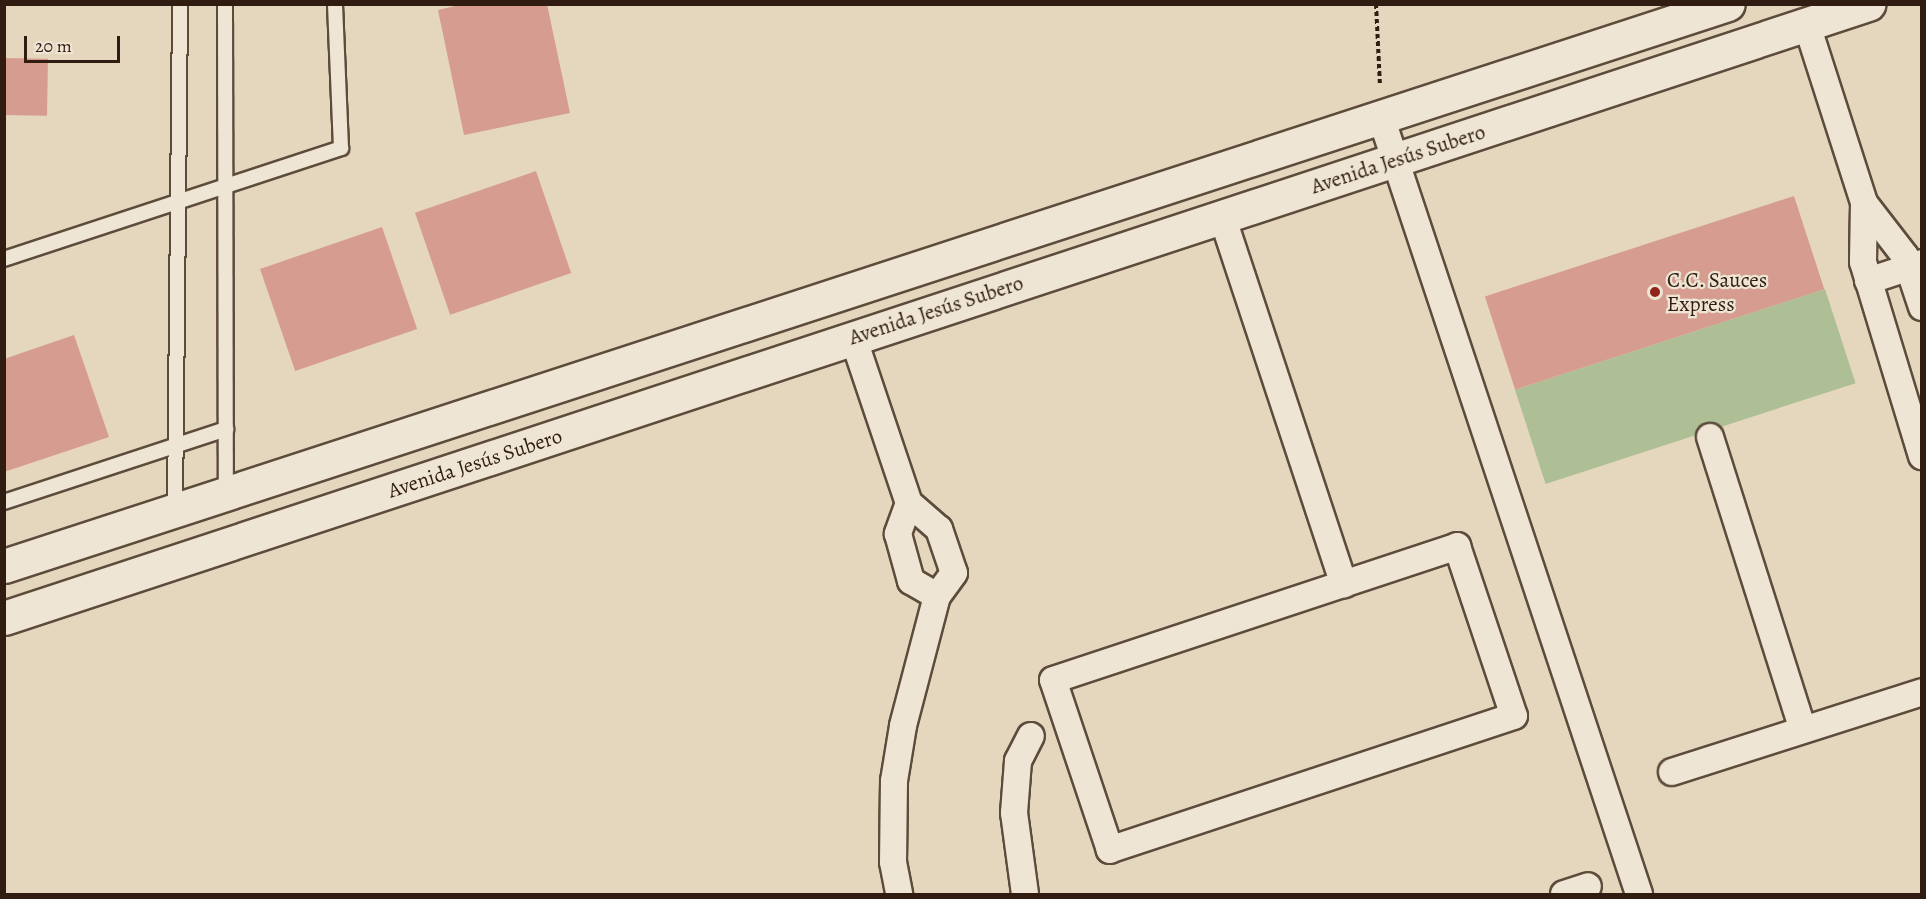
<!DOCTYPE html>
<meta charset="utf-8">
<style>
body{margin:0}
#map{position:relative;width:1926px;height:899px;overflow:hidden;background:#e5d7bd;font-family:Alegreya,serif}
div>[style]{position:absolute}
.green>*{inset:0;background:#afbf95;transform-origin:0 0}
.building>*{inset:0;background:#d69c8f;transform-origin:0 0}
.path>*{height:4px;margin-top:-2px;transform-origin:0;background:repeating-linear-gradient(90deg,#301c11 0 4.5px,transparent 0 7.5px)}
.roads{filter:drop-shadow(2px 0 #5d4b3c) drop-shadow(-2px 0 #5d4b3c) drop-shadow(0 2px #5d4b3c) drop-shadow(0 -2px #5d4b3c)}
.lane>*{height:14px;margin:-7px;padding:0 7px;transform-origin:7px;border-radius:7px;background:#eee5d4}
.street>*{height:26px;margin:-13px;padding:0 13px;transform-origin:13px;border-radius:13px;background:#eee5d4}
.secondary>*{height:33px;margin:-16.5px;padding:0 16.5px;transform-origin:16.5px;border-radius:16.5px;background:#eee5d4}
.dots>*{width:16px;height:16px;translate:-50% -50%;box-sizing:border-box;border:3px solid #eee5d4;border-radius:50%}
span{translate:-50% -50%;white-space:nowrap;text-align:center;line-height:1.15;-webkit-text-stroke:4.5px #eee5d4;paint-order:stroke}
.street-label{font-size:21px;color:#301c11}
.poi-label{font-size:21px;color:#301c11}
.left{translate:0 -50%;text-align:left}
.frame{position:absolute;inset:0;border:6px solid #301c11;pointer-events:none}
.scale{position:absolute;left:24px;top:36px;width:96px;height:27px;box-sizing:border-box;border:3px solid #301c11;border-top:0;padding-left:8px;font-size:18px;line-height:21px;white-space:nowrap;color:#301c11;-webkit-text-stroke:4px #eee5d4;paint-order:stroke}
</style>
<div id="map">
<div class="green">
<div style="left:1825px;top:289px;width:99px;height:326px;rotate:72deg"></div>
</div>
<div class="building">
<div style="clip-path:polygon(464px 4px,547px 4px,570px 113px,464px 135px,438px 10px)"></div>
<div style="left:4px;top:58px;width:44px;height:57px;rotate:1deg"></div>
<div style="left:536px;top:171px;width:108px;height:128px;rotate:71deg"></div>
<div style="left:1794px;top:196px;width:98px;height:325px;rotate:72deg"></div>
<div style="left:382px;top:227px;width:108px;height:129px;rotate:71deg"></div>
<div style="clip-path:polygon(74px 335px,109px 437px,4px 472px,4px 359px)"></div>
</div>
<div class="path">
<div style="left:1376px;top:4px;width:81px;rotate:87.2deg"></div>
</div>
<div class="roads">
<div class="lane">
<div style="left:225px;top:4px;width:490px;rotate:89.9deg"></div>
<div style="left:4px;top:259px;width:355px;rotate:-18.2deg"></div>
<div style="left:341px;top:148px;width:144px;rotate:-92.4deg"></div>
<div style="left:4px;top:502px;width:234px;rotate:-18.2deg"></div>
<div style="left:175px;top:509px;width:505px;rotate:-89.43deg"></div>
</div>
<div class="street">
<div style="left:1807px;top:25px;width:187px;rotate:72.2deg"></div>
<div style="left:1864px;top:203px;width:59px;rotate:91deg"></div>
<div style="left:1863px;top:262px;width:203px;rotate:73.1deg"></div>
<div style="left:1381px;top:117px;width:819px;rotate:71.63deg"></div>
<div style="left:1864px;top:203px;width:67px;rotate:52.3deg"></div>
<div style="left:1905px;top:256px;width:54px;rotate:71.6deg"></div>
<div style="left:1222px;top:216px;width:388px;rotate:71.7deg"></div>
<div style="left:1868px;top:281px;width:57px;rotate:-18.4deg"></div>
<div style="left:853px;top:337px;width:175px;rotate:71.4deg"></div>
<div style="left:909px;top:503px;width:40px;rotate:41deg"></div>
<div style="left:939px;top:529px;width:46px;rotate:71.2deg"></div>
<div style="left:954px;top:573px;width:29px;rotate:126deg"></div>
<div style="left:937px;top:596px;width:134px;rotate:104.7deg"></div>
<div style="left:903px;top:726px;width:56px;rotate:99.3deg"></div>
<div style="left:894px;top:781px;width:81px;rotate:90.7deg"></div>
<div style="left:893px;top:862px;width:33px;rotate:79deg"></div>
<div style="left:1710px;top:437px;width:307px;rotate:72.4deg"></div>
<div style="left:909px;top:503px;width:33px;rotate:110deg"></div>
<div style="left:898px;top:534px;width:49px;rotate:74.5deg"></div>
<div style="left:911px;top:581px;width:30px;rotate:30deg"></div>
<div style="left:1457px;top:546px;width:179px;rotate:71.5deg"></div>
<div style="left:1514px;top:716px;width:426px;rotate:161.7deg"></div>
<div style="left:1110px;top:850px;width:179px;rotate:-108.5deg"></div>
<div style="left:1053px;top:680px;width:426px;rotate:-18.3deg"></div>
<div style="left:1672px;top:772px;width:262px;rotate:-17.7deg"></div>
<div style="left:1025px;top:894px;width:82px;rotate:-97.7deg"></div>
<div style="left:1014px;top:813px;width:52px;rotate:-85.6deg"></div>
<div style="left:1018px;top:761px;width:28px;rotate:-63deg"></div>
<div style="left:1564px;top:894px;width:25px;rotate:-18deg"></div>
</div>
<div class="secondary">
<div style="left:4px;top:566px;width:1813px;rotate:-18.06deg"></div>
<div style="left:4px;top:618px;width:1963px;rotate:-18.23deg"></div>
</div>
</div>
<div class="dots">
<div style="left:1655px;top:292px;background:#8f2418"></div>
</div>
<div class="street-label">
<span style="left:1398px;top:159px;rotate:-18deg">Avenida Jesús Subero</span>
<span style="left:936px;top:310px;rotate:-18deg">Avenida Jesús Subero</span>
<span style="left:475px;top:463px;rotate:-18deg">Avenida Jesús Subero</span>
</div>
<div class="poi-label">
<span class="left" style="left:1667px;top:292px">C.C. Sauces<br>Express</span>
</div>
<div class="frame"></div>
<div class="scale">20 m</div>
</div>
